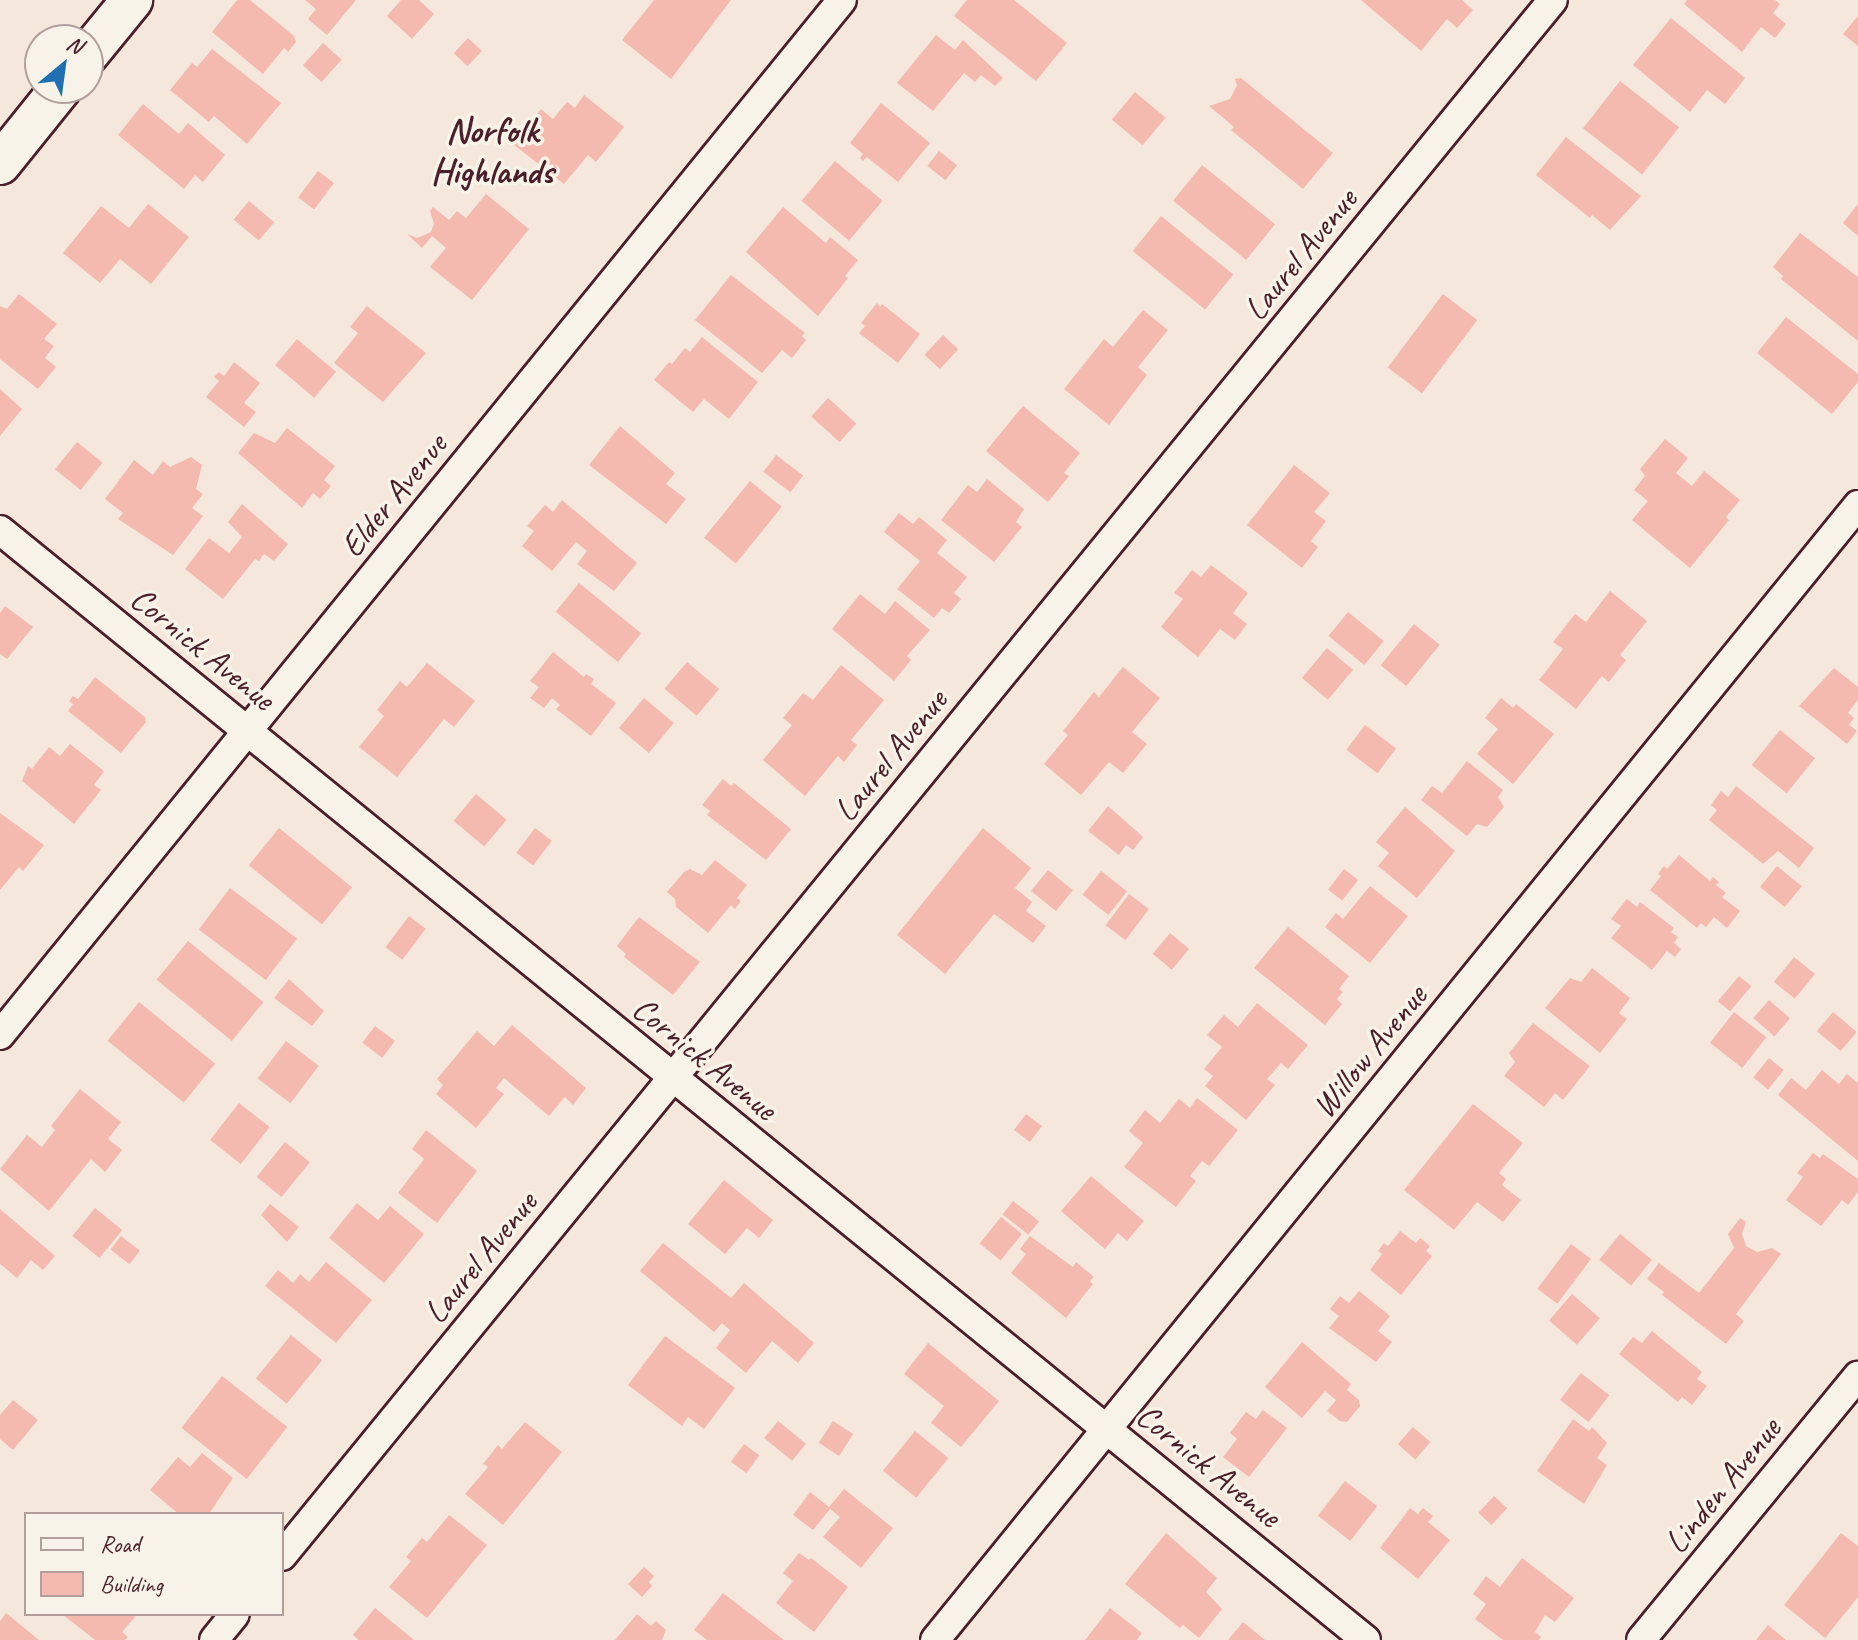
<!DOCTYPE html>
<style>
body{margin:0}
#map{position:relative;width:1858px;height:1640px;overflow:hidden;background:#f6e7dd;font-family:Caveat,sans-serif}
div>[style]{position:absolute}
.building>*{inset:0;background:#f4b9af;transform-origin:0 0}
.roads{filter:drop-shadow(2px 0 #4a1f2b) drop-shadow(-2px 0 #4a1f2b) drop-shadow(0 2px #4a1f2b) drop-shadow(0 -2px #4a1f2b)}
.street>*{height:28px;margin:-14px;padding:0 14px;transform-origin:14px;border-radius:14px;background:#f7f3e8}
.secondary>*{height:40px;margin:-20px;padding:0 20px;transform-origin:20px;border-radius:20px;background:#f7f3e8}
span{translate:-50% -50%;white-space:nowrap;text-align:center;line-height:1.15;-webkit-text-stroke:7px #f7f3e8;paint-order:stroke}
.street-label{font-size:34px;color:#4a1f2b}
.neighbourhood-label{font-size:36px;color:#4a1f2b;font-weight:700}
.legend{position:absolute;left:24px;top:1512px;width:260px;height:104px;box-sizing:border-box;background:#f7f3e8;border:2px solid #b29e9c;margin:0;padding:10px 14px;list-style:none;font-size:24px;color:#4a1f2b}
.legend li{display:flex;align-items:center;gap:16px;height:40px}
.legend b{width:40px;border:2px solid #b29e9c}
.north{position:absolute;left:24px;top:24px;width:80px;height:80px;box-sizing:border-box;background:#f7f3e8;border:2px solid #b29e9c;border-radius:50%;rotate:29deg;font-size:22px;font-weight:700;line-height:32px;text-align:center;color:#4a1f2b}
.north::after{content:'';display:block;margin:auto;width:28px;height:36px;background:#1f6fb2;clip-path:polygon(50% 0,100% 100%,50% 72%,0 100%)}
</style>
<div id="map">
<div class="building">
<div style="clip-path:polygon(237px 0,250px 0,294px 36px,296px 42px,288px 52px,284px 48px,263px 74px,212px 32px)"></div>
<div style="clip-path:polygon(305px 0,356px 0,327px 35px,308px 19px,316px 9px)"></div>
<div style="clip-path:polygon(401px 0,419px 0,434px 14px,412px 39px,387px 16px)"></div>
<div style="clip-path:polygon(654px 0,731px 0,671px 79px,622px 40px)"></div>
<div style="clip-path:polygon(967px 0,1014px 0,1067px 43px,1036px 81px,954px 16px)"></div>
<div style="clip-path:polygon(1361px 0,1462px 0,1473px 10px,1457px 28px,1447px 19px,1421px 51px)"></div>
<div style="clip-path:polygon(1687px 0,1775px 0,1780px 4px,1773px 13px,1786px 24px,1775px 38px,1761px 27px,1742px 52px,1684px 4px)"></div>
<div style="clip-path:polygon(1858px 16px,1858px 46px,1843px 34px)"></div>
<div style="clip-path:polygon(1671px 18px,1745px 78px,1725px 104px,1707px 90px,1690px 112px,1633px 65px)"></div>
<div style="clip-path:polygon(936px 35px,955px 50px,963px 40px,1003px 78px,995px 86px,981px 75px,975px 82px,964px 73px,933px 111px,897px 83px)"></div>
<div style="left:468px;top:38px;width:19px;height:21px;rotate:43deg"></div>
<div style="left:323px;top:43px;width:25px;height:30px;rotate:42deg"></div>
<div style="clip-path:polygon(212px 49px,281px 103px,247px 144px,214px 116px,209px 122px,170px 90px,192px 63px,197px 67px)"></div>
<div style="clip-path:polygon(1241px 78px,1333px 153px,1303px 189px,1231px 130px,1234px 127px,1209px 106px,1230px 99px,1237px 85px,1235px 79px)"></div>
<div style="left:1620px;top:81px;width:75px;height:60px;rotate:38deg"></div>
<div style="left:1135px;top:92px;width:40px;height:36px;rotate:40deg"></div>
<div style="clip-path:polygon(584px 95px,624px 127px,596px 162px,588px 155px,564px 184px,513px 144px,541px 109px,553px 119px,567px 102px,575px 108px)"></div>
<div style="clip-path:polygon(881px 103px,930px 143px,898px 182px,867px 157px,863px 161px,860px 158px,863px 154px,850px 143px)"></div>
<div style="clip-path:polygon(143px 104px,179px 134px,188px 123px,225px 155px,203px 182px,195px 175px,184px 189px,118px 135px)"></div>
<div style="clip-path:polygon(1566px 137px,1641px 196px,1610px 230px,1592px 215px,1590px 218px,1536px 175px)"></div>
<div style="left:939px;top:151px;width:23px;height:19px;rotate:38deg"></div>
<div style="left:835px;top:161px;width:62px;height:52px;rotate:40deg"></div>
<div style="left:1202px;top:165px;width:94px;height:46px;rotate:39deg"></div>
<div style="left:318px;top:171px;width:20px;height:33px;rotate:37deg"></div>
<div style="clip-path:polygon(486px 194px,529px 229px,472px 300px,430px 267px,446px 248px,432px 236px,422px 248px,407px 234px,417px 238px,431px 232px,434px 224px,430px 211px,433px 207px,449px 220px,457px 211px,466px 218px)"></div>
<div style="left:249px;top:201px;width:33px;height:24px;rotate:40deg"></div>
<div style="clip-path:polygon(148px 204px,189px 237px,151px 284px,120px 259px,100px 283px,63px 253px,101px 206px,129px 228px)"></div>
<div style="clip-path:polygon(1858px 204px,1858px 236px,1843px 223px)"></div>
<div style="clip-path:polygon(783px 207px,826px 243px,830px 237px,858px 260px,845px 276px,848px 278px,818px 316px,746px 252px)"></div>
<div style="left:1161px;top:216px;width:93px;height:45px;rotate:39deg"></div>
<div style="clip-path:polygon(1800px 233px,1858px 277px,1858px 341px,1781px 279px,1783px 276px,1773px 267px)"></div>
<div style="clip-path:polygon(731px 275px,805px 333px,802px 336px,806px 340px,792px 358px,782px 350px,762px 373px,695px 320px)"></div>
<div style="clip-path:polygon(19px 294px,57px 324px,44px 339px,54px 346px,45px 358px,56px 367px,38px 389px,0 359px,0 306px,7px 309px)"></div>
<div style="left:1443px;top:294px;width:43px;height:92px;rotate:37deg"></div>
<div style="clip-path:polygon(877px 303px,880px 307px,882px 304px,920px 334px,898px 363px,859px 333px,865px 326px,861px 323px)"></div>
<div style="clip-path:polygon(367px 306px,426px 353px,383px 402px,334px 363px,358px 333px,350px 327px)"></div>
<div style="clip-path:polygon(1143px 310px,1168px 330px,1138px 367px,1147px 375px,1109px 425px,1064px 389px,1104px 339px,1113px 347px)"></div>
<div style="clip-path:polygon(1786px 317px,1858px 374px,1858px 382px,1832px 414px,1757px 353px)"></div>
<div style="left:943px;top:335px;width:21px;height:27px;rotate:43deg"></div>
<div style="clip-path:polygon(702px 337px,758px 382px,729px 419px,704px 399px,693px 412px,654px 380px,669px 362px,672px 364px,685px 348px,690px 352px)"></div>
<div style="left:297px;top:339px;width:51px;height:34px;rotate:40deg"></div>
<div style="clip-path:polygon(234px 362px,260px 383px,244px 403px,256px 412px,244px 427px,206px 397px,219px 381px,214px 377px,219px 372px,224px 376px)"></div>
<div style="clip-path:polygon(0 389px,22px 409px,0 436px)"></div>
<div style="left:828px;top:398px;width:38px;height:25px;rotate:42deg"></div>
<div style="clip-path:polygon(1023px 406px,1080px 453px,1064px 473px,1069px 476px,1048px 502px,986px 451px)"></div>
<div style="clip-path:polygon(620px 426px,675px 473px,666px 484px,686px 499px,666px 524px,589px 465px)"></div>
<div style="clip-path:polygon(287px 428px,335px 466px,324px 480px,331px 486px,320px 499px,313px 493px,302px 508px,238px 453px,254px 433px,275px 443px)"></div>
<div style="clip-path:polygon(1665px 439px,1688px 458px,1676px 473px,1692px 486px,1704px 471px,1740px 500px,1726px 517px,1729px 520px,1690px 568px,1632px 520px,1648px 501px,1634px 490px,1645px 476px,1640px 469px)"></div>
<div style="left:77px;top:442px;width:33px;height:35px;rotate:39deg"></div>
<div style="left:776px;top:455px;width:34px;height:21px;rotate:37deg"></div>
<div style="clip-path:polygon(191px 457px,202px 465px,196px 489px,203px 494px,192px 508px,203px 516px,173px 555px,118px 519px,123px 513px,105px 499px,134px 460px,153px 475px,163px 461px,170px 467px)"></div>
<div style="clip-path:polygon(1294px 465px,1330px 493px,1314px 512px,1326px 521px,1311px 541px,1318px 547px,1302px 568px,1247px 525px)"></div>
<div style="clip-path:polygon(987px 479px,1024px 509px,1016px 522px,1022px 527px,994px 562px,941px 520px,968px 485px,977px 492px)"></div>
<div style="left:750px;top:481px;width:41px;height:73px;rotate:39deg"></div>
<div style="clip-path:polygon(562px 500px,637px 563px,614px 591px,577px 564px,587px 551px,576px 542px,552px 571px,522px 546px,534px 531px,527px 526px,545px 505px,553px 512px)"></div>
<div style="clip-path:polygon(242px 504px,288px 544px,274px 561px,264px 554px,259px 561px,255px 559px,223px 599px,185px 569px,209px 538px,229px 553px,242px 537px,228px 522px)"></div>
<div style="clip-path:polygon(899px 513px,913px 524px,919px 517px,947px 540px,937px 553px,967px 577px,954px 593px,961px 599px,949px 613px,942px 608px,934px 618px,897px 589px,920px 561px,884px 532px)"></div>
<div style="clip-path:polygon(1211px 565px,1248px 593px,1233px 613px,1247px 624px,1235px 640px,1220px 629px,1198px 657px,1161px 627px,1183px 599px,1174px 593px,1192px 570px,1201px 577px)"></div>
<div style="left:579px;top:583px;width:80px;height:37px;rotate:39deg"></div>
<div style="clip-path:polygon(1610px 591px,1647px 621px,1620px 655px,1626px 660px,1609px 682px,1602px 676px,1576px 709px,1539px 680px,1563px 649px,1553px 642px,1575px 614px,1586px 622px)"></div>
<div style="clip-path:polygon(860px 594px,885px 614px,895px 601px,930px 630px,907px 656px,911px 660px,894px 681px,832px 629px)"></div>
<div style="clip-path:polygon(5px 606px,33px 627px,7px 659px,0 654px,0 613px)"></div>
<div style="left:1348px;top:612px;width:46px;height:31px;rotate:39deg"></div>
<div style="left:1414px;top:624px;width:33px;height:53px;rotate:39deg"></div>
<div style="left:1327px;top:648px;width:34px;height:39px;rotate:40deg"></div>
<div style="clip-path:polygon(553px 652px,584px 677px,586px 674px,594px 679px,591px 684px,616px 703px,591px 736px,556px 709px,560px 705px,552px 698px,544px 708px,530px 698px,539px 687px,530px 681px)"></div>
<div style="left:687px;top:662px;width:42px;height:35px;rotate:40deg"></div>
<div style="clip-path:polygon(427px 663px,475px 701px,454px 727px,444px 719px,397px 777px,359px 747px,384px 716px,377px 710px,400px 681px,407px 687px)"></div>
<div style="clip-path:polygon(841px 665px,884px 700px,851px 740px,857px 745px,844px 762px,838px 756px,805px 796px,763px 760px,792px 725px,783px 718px,803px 693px,813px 700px)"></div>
<div style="clip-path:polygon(1123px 667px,1160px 698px,1132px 732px,1147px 744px,1123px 773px,1109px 762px,1081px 795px,1044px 764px,1068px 735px,1063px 731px,1094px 692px,1099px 697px)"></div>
<div style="clip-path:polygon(1834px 668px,1858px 687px,1858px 700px,1848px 713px,1854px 718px,1849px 725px,1857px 731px,1847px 744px,1799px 706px)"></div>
<div style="clip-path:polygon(95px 677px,145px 717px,146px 722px,121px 753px,68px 711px,73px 704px,69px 701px,73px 696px,78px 699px)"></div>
<div style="left:644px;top:698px;width:39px;height:39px;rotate:40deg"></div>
<div style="clip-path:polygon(1501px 698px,1513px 708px,1516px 704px,1554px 734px,1513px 784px,1477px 754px,1498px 729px,1485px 718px)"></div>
<div style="left:1365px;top:725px;width:39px;height:31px;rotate:37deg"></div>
<div style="left:1780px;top:730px;width:45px;height:45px;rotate:39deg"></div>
<div style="clip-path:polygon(70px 744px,104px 771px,94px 785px,101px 790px,74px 824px,22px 781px,28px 766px,32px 769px,49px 747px,60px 756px)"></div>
<div style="clip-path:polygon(1467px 761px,1503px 790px,1498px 797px,1504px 807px,1487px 827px,1477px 824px,1467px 836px,1421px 800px,1432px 786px,1442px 793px)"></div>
<div style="clip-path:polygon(723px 779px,731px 786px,734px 783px,791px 829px,766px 860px,707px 815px,710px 811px,702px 805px)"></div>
<div style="clip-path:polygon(1736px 786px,1814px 848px,1799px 868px,1778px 851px,1763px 864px,1709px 820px,1717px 810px,1711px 805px,1721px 791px,1728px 797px)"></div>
<div style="left:476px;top:794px;width:40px;height:35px;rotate:40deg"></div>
<div style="clip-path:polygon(1108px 806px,1143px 837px,1133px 850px,1126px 845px,1119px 855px,1088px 831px)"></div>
<div style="clip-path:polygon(1405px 807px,1455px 851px,1417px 898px,1378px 866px,1389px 853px,1376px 842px)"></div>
<div style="clip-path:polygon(0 813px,44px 845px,23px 871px,19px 867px,0 890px)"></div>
<div style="left:279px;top:828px;width:94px;height:48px;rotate:39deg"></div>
<div style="left:535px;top:828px;width:21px;height:31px;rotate:37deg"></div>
<div style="clip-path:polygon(983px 828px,1031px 868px,1015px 888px,1032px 902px,1026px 911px,1046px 926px,1033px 943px,994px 914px,945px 974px,897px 935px)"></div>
<div style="clip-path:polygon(1679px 855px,1710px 881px,1713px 877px,1719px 882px,1716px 885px,1726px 893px,1722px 897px,1740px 911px,1727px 928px,1714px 917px,1706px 927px,1701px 923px,1697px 928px,1650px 890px,1661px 876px,1658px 874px,1664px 866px,1667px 869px)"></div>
<div style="clip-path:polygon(715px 860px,747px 885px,737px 898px,741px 901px,735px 909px,731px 905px,708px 933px,676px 907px,675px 899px,667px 892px,684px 872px,690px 869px,702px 875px)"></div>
<div style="left:1777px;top:866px;width:32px;height:27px;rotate:39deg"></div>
<div style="left:1344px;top:869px;width:18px;height:26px;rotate:38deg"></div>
<div style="left:1048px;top:870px;width:32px;height:27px;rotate:39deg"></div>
<div style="left:1101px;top:871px;width:33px;height:30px;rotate:38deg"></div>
<div style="clip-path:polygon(1370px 886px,1408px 916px,1370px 963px,1325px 927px,1336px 913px,1343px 919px)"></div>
<div style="left:230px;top:888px;width:84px;height:52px;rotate:37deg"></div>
<div style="left:1129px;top:894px;width:25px;height:39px;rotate:37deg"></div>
<div style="clip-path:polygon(1627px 899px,1637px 907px,1640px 902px,1674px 928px,1671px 932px,1678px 937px,1674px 943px,1681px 949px,1675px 957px,1667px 951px,1652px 970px,1611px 938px,1621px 926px,1611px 919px)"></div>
<div style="left:409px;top:916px;width:21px;height:39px;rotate:37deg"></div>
<div style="clip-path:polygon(639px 917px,700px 962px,673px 995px,624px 957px,626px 954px,617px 946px)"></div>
<div style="clip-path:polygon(1288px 927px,1349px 976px,1339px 989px,1343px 992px,1337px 999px,1342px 1004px,1325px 1025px,1254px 968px)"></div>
<div style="left:1170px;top:933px;width:25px;height:27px;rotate:40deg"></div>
<div style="left:188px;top:941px;width:97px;height:50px;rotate:39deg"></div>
<div style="left:1794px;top:957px;width:27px;height:32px;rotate:39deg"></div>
<div style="clip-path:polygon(1592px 968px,1630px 998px,1619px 1013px,1627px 1019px,1600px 1053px,1545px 1008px,1570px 978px,1581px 982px)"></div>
<div style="left:1739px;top:976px;width:16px;height:33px;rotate:40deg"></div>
<div style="clip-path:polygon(289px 979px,324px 1011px,312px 1026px,274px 998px)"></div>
<div style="left:1769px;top:1000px;width:28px;height:24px;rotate:41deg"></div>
<div style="left:139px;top:1002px;width:98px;height:50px;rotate:39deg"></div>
<div style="clip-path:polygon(1257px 1003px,1308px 1045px,1288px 1069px,1281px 1063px,1267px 1079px,1275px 1085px,1246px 1120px,1205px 1086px,1213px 1076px,1204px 1069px,1222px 1047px,1207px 1035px,1224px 1015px,1238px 1027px)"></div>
<div style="left:1734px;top:1012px;width:41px;height:39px;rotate:38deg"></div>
<div style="left:1833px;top:1012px;width:31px;height:25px;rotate:40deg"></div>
<div style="clip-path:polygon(1533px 1023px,1590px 1066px,1563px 1100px,1555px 1093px,1544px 1107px,1504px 1076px,1515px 1062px,1509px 1053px)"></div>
<div style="clip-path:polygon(512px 1025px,586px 1088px,573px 1105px,565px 1097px,549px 1116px,504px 1078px,496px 1088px,504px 1094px,476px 1128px,436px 1094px,443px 1085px,437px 1079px,477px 1031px,494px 1046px)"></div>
<div style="left:375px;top:1026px;width:25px;height:21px;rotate:37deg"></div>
<div style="left:286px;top:1041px;width:41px;height:47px;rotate:37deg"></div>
<div style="left:1769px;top:1058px;width:19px;height:25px;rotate:39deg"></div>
<div style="clip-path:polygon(1822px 1070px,1839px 1084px,1847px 1074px,1858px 1083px,1858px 1161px,1778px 1095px,1791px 1078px,1806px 1090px)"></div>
<div style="clip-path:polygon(80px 1089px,121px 1122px,108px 1139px,122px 1150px,105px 1172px,91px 1159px,49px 1211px,0 1169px,27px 1135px,42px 1147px,55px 1130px,51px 1126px)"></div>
<div style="clip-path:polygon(1197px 1098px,1238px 1130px,1209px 1166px,1202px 1161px,1190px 1176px,1196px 1181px,1176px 1207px,1124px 1167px,1143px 1143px,1129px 1131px,1145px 1110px,1160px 1123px,1179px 1099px,1190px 1108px)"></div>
<div style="left:239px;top:1103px;width:39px;height:47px;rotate:38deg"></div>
<div style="clip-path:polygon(1473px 1104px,1523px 1143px,1499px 1173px,1506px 1179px,1502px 1185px,1521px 1200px,1503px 1222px,1477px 1202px,1454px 1230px,1404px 1190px)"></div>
<div style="left:1026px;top:1114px;width:20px;height:20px;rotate:37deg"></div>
<div style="clip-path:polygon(426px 1130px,477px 1171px,437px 1223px,398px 1193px,424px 1159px,412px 1149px)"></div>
<div style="left:285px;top:1142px;width:32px;height:45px;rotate:39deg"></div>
<div style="clip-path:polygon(1813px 1153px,1820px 1158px,1823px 1154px,1858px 1179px,1858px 1192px,1848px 1205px,1842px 1200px,1821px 1226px,1786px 1200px,1803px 1177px,1797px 1173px)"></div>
<div style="clip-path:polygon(1091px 1176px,1144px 1221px,1127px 1241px,1118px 1233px,1105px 1249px,1061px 1211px)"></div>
<div style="clip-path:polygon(724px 1180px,773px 1220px,759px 1238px,747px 1228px,725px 1254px,688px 1224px)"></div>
<div style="left:1013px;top:1201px;width:33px;height:17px;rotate:38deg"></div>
<div style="clip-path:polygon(357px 1203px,378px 1220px,390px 1206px,424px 1234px,384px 1283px,329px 1238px)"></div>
<div style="clip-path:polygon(270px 1204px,299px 1227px,287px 1242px,261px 1215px)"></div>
<div style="left:95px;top:1208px;width:35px;height:36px;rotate:39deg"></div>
<div style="clip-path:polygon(0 1209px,55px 1256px,43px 1270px,31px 1260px,17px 1278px,0 1264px)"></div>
<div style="left:1001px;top:1217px;width:27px;height:34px;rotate:39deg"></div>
<div style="clip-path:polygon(1740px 1218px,1746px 1222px,1742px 1234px,1746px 1246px,1757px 1252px,1772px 1248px,1781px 1254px,1736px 1314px,1744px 1321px,1726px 1344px,1662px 1295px,1664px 1292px,1647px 1279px,1659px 1263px,1699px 1293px,1734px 1248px,1728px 1234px)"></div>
<div style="clip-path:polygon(1400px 1231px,1416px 1243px,1420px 1238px,1430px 1246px,1426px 1251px,1432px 1256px,1401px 1295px,1370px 1270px,1382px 1254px,1378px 1251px,1384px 1243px,1388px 1246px)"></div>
<div style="left:1620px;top:1234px;width:41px;height:33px;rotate:39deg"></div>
<div style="left:121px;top:1236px;width:24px;height:17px;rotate:38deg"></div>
<div style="clip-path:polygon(1030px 1236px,1073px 1267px,1076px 1262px,1094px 1277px,1090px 1281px,1093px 1284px,1066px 1318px,1011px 1273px,1026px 1254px,1020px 1249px)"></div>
<div style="clip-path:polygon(663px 1243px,731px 1298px,744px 1283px,814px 1343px,798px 1363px,772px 1341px,746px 1373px,716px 1348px,730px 1330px,722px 1323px,714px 1332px,640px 1271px)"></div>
<div style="left:1571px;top:1244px;width:25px;height:56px;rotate:37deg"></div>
<div style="clip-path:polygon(326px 1262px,372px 1300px,336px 1343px,265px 1286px,278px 1270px,293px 1283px,300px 1274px,309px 1282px)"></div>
<div style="clip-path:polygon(1359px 1291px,1390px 1316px,1378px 1331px,1392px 1342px,1376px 1362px,1329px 1328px,1339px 1316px,1330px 1309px,1340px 1296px,1349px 1303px)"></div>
<div style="left:1572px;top:1294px;width:37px;height:35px;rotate:41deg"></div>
<div style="clip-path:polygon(1652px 1331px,1702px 1372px,1697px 1379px,1707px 1386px,1692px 1405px,1682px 1397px,1678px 1402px,1619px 1354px,1633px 1337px,1642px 1343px)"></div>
<div style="left:291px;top:1335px;width:40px;height:56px;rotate:39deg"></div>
<div style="clip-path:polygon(665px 1336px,735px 1388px,704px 1429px,688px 1417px,682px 1426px,628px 1385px)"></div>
<div style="clip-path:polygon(1302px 1342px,1351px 1384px,1347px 1390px,1359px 1400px,1360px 1406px,1347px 1422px,1340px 1421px,1327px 1411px,1336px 1400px,1325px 1391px,1302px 1418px,1265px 1387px)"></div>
<div style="clip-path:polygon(928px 1343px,999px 1401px,961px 1447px,931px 1423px,944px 1406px,904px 1374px)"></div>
<div style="left:1581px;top:1373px;width:36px;height:34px;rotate:38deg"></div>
<div style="left:222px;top:1376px;width:83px;height:66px;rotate:38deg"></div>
<div style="clip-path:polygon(13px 1400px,38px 1420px,13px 1450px,0 1439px,0 1415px)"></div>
<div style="clip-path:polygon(1263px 1410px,1287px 1428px,1249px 1477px,1223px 1457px,1237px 1439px,1230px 1433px,1246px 1412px,1256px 1419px)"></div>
<div style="clip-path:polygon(1573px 1419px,1589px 1431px,1592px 1427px,1607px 1443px,1597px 1458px,1607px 1465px,1584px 1504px,1537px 1471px)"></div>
<div style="left:778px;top:1421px;width:36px;height:22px;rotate:39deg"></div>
<div style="left:833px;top:1421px;width:24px;height:26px;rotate:33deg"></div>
<div style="clip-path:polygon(525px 1422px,562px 1452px,503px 1525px,465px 1494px,488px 1467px,483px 1464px,498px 1445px,502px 1449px)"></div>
<div style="left:1413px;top:1427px;width:23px;height:23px;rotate:41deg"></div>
<div style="left:915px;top:1431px;width:43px;height:51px;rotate:39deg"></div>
<div style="left:744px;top:1444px;width:19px;height:22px;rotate:36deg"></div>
<div style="clip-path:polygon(202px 1453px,233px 1478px,209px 1514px,179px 1514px,150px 1490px,178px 1457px,190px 1467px)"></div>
<div style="left:1345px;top:1481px;width:41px;height:44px;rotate:38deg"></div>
<div style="clip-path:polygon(844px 1489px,893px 1528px,861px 1568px,823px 1537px,840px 1517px,830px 1509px,813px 1530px,793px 1515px,810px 1492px,829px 1507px)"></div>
<div style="left:1494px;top:1496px;width:18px;height:23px;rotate:43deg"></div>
<div style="clip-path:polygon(1410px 1508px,1418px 1514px,1423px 1508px,1433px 1516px,1428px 1522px,1450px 1540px,1418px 1579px,1380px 1548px)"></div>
<div style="clip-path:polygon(449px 1515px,487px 1545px,427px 1618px,389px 1587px,411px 1561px,406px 1557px,422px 1538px,427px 1542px)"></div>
<div style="clip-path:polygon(1166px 1533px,1217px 1578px,1206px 1592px,1222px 1609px,1199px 1638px,1183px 1625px,1180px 1628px,1125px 1584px)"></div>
<div style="clip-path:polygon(1841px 1533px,1858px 1546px,1858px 1597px,1825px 1638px,1784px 1605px)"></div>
<div style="clip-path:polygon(799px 1553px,809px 1560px,811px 1558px,848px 1587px,814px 1632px,776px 1603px,793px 1581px,783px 1573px)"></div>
<div style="clip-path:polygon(1522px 1558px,1574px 1598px,1555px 1622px,1545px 1615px,1535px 1632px,1541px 1637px,1539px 1640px,1503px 1640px,1475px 1619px,1486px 1604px,1473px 1594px,1486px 1576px,1500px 1587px)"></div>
<div style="clip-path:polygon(644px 1567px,654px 1576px,649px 1582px,652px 1586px,642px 1597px,628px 1584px)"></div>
<div style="clip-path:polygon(723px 1593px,784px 1640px,707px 1640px,694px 1630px)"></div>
<div style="clip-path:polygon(375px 1608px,414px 1640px,359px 1640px,353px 1635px)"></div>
<div style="clip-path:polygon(1110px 1608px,1142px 1633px,1137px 1640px,1085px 1640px)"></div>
<div style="clip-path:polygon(6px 1613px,39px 1640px,0 1640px,0 1621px)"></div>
<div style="clip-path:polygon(62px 1614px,132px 1614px,135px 1617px,122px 1632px,128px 1637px,125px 1640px,95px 1640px)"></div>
<div style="clip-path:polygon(637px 1614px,651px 1626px,656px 1621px,666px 1630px,662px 1640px,615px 1640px)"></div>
<div style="clip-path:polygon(1243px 1622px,1265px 1640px,1228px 1640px)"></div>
<div style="clip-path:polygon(1768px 1625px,1786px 1640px,1756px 1640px)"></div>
</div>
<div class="roads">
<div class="street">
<div style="left:0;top:530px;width:1760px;rotate:39.1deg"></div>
<div style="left:0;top:1035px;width:1334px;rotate:-50.87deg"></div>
<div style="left:282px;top:1556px;width:2009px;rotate:-50.76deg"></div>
<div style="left:214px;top:1640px;width:33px;rotate:-51deg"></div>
<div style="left:935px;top:1640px;width:1463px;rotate:-50.88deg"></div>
<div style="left:1641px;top:1640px;width:342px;rotate:-50.6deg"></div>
</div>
<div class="secondary">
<div style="left:88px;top:54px;width:70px;rotate:-50.8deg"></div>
<div style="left:0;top:164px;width:97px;rotate:-51.2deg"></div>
</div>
</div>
<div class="street-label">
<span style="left:1300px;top:254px;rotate:-51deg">Laurel Avenue</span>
<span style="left:393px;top:495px;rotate:-51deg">Elder Avenue</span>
<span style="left:203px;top:648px;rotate:39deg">Cornick Avenue</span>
<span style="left:890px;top:755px;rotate:-51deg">Laurel Avenue</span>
<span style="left:1369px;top:1051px;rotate:-51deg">Willow Avenue</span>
<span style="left:705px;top:1058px;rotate:39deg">Cornick Avenue</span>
<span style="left:480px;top:1257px;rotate:-51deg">Laurel Avenue</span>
<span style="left:1209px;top:1465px;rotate:39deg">Cornick Avenue</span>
<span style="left:1722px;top:1485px;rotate:-51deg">Linden Avenue</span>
</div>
<div class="neighbourhood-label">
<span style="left:492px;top:151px">Norfolk<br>Highlands</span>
</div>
<ul class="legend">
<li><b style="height:10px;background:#f7f3e8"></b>Road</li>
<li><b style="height:22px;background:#f4b9af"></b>Building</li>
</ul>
<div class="north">N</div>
</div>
